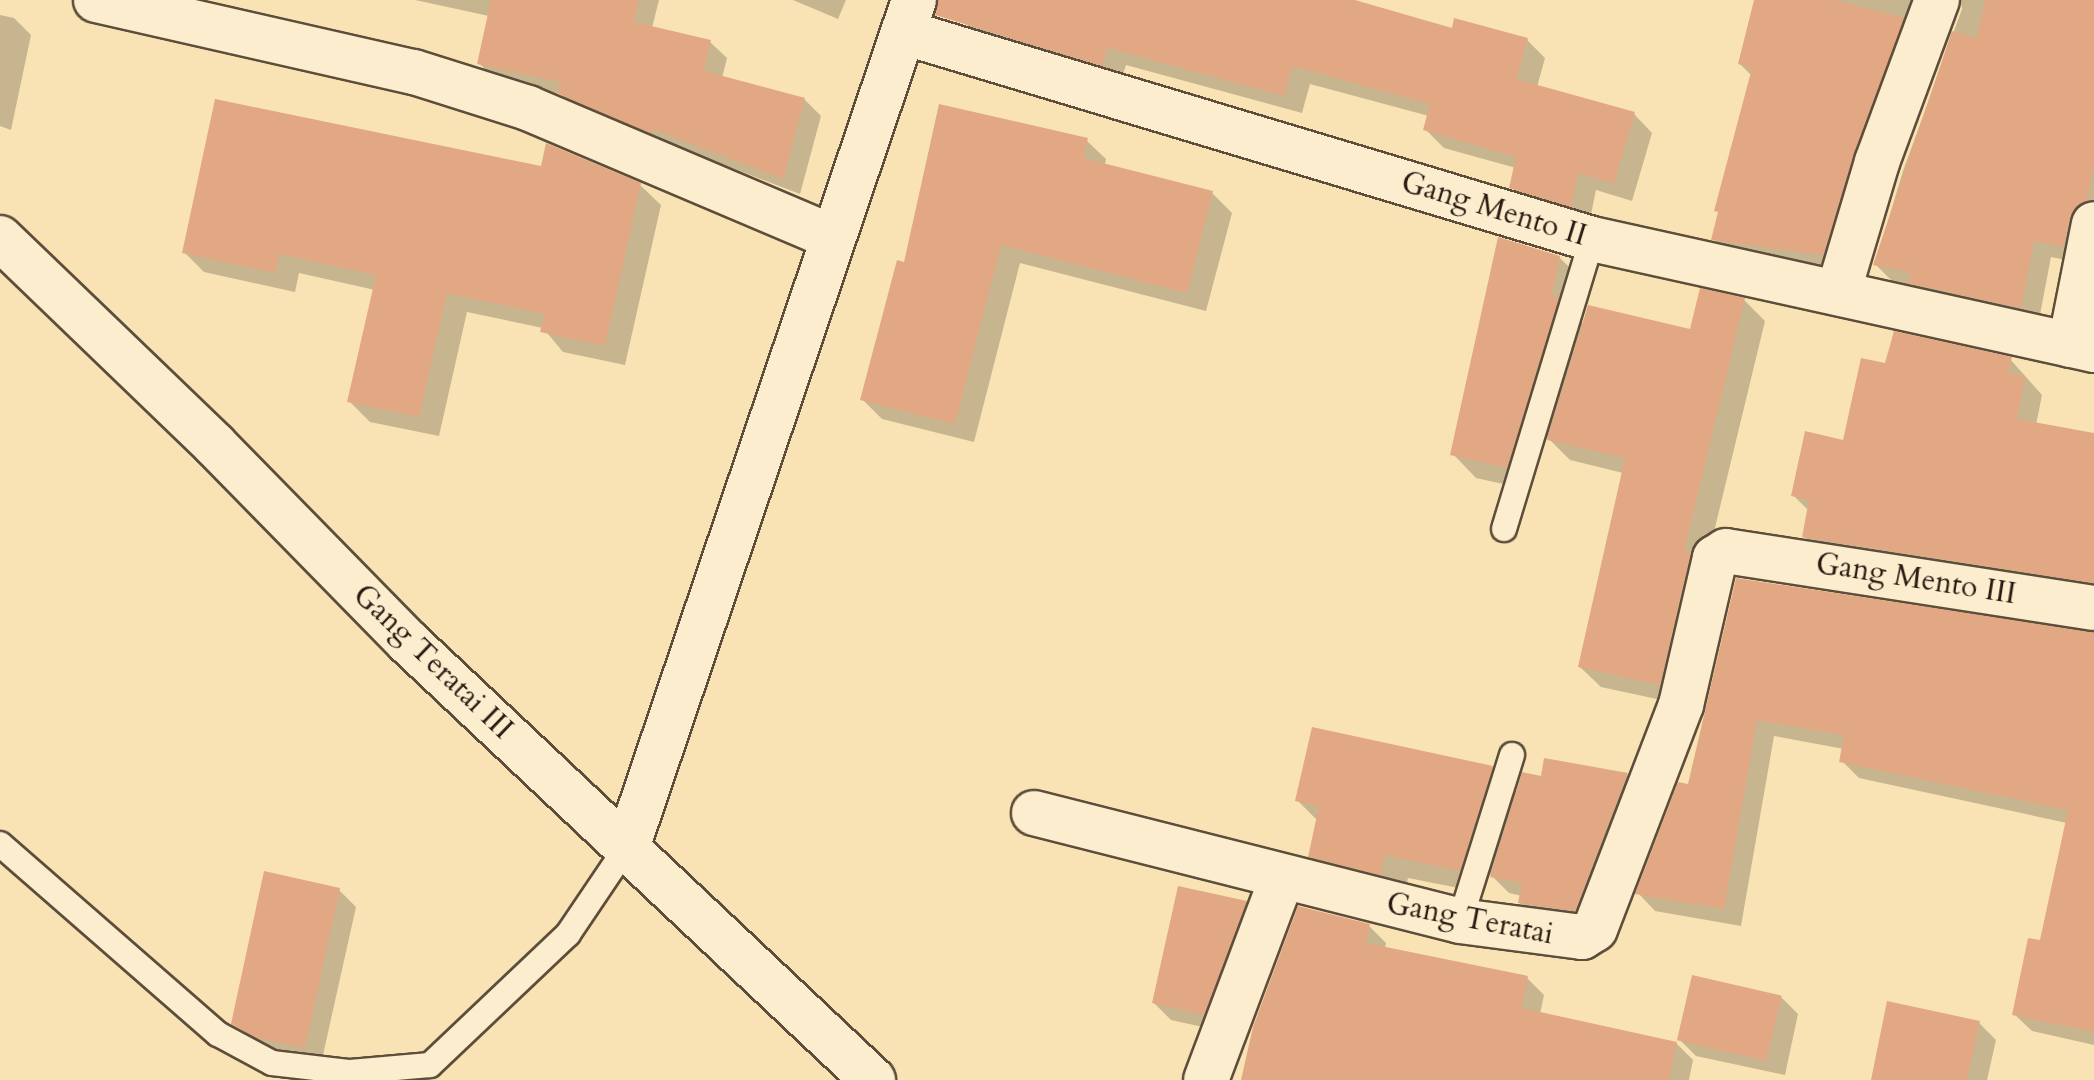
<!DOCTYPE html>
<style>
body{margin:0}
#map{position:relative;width:2094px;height:1080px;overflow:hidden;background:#f9e3b4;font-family:Cardo,serif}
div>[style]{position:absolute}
.shadow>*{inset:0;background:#0003}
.building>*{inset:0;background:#e2a884;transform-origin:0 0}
.roads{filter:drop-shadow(2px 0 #5d4d3a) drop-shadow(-2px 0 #5d4d3a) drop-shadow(0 2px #5d4d3a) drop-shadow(0 -2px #5d4d3a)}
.service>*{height:24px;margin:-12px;padding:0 12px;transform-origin:12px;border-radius:12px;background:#fbedce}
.minor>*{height:44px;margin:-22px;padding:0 22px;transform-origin:22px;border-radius:22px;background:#fbedce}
span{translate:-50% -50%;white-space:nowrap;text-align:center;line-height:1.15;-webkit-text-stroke:7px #fbedce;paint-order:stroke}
.street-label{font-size:30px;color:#291b12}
</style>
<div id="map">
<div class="shadow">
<div style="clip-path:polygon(415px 0,659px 0,652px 28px,710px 42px,727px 58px,722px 78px,804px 99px,821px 116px,800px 194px,670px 144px,668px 148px,576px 109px,561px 94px,496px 80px,479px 63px,489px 16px)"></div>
<div style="clip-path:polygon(793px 0,846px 0,838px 19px)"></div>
<div style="clip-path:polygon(974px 0,1347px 0,1453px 30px,1527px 40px,1545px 58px,1537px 87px,1634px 114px,1652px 133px,1632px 201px,1596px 190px,1589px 224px,1530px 206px,1511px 187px,1516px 168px,1444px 148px,1425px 129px,1429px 116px,1310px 84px,1302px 113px,1126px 65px,1120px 83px,985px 42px,966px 24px)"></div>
<div style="clip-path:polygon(1758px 0,1937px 0,1841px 272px,1731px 257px,1714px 239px,1752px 76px,1740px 64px)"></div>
<div style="clip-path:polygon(1961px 0,2094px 0,2094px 225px,2081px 263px,2051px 257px,2038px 325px,1928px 300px,1913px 285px,1892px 281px,1875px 264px,1903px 171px,1962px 9px)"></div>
<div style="clip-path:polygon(0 15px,14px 18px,31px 35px,11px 130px,0 126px)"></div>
<div style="clip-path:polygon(1086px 140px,1106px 159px,1105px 165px,1212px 193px,1232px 213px,1206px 311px,1020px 263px,974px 442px,882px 419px,862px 399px,905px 264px)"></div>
<div style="clip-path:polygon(542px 168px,640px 185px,661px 205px,625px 365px,563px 352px,543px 328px,467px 312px,439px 436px,370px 422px,350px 402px,375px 290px,299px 273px,295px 292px,204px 272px,184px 252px)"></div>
<div style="clip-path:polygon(1559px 257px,1583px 281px,1575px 317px,1584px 325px,1691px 332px,1744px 300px,1765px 321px,1705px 569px,1680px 704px,1601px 687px,1580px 667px,1623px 473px,1570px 460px,1547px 437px,1530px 490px,1476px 478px,1453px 454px)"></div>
<div style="clip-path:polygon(2010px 359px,2042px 395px,2036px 425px,2094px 435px,2094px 597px,1822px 554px,1804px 537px,1809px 511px,1793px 495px,1845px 442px,1886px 365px)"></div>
<div style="clip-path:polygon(1738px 580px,2094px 634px,2094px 1045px,2032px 1031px,2014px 1014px,2042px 943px,2067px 823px,1859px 778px,1842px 761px,1844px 749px,1774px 736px,1741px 926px,1655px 911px,1638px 893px,1689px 786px)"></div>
<div style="clip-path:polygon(1492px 768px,1518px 793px,1542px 778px,1627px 775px,1644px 792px,1592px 927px,1537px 920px,1520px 903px,1522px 896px,1509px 893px,1490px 874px,1484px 893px,1408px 878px,1404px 897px,1334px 880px,1310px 856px,1318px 821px,1297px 800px)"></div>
<div style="clip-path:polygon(339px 890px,356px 907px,321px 1064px,276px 1054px,234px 1024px)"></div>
<div style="clip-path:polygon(1246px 902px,1263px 919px,1221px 1031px,1171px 1020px,1154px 1003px)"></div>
<div style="clip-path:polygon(1369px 926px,1386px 943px,1385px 949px,1527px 978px,1544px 995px,1540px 1014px,1676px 1043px,1693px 1060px,1689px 1080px,1243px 1080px)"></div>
<div style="clip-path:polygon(1781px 997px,1798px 1014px,1785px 1075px,1696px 1056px,1679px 1039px)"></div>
<div style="clip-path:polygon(1979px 1023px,1996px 1040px,1987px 1080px,1872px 1080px)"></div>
</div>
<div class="building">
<div style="clip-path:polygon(491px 0,639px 0,634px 22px,711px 40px,704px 71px,805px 98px,783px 179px,653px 129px,652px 134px,557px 93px,560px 82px,477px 64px)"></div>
<div style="clip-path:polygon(938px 0,1355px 0,1452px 28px,1454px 18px,1528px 38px,1516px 79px,1635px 112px,1614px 184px,1578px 173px,1571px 207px,1509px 188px,1516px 157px,1423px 130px,1430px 104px,1292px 66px,1284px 96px,1108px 48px,1102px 66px,935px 15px)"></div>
<div style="clip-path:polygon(1754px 0,1835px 0,1904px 18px,1823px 255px,1711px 240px,1718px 212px,1714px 211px,1752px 68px,1738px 64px)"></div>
<div style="clip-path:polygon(1985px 0,2094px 0,2094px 164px,2087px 200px,2070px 218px,2064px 247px,2034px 241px,2021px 308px,1908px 283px,1911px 272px,1873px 265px,1952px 31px,1977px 38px)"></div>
<div style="clip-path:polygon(215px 99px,541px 166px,546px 143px,641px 183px,605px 346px,540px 332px,544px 314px,447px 293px,419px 417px,347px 402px,376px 275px,279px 254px,275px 273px,182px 253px)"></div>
<div style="clip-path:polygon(939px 104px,1088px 138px,1083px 158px,1213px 191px,1187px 293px,1001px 245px,955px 424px,860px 400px,897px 260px,904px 262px)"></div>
<div style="clip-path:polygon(1498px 237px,1560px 256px,1552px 296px,1559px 298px,1507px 468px,1450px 455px)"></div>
<div style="clip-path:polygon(1700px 288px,1745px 298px,1684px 551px,1691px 552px,1660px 685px,1578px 667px,1625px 458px,1547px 440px,1588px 305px,1690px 329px)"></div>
<div style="clip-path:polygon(1894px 331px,2012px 357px,2008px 373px,2025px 376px,2017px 419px,2094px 433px,2094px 583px,1802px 537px,1809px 500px,1791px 496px,1805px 431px,1843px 440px,1861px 358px,1885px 363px)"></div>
<div style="clip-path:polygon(1736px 578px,2094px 632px,2094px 1032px,2012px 1015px,2028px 938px,2040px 940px,2068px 810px,1839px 762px,1844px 735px,1757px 720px,1724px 909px,1635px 894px,1678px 782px,1688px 784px)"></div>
<div style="clip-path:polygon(1312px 727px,1493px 766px,1460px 871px,1385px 855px,1380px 875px,1308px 857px,1319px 806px,1295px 801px)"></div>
<div style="clip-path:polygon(1544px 758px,1628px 773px,1575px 911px,1518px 903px,1522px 883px,1490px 877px,1522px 772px,1541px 776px)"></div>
<div style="clip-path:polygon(264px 871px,340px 888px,305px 1048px,257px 1038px,231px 1024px)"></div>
<div style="clip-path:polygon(1178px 886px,1247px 901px,1204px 1015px,1152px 1003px)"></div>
<div style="clip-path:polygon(1298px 906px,1370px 924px,1366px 943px,1528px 976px,1522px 1008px,1677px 1042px,1669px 1080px,1241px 1080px,1253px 1027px)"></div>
<div style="left:1692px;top:975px;width:92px;height:67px;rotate:13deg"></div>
<div style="clip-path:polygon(1887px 1001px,1980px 1021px,1967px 1080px,1871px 1080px)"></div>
</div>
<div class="roads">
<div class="service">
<div style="left:1504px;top:529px;width:303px;rotate:-73.1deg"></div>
<div style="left:0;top:844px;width:289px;rotate:41.1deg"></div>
<div style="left:218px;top:1034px;width:61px;rotate:28.2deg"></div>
<div style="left:272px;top:1063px;width:79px;rotate:6.6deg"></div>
<div style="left:350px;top:1072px;width:80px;rotate:-5deg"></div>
<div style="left:430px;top:1065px;width:190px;rotate:-43.5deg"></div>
<div style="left:568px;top:934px;width:107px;rotate:-56deg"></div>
<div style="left:1460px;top:921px;width:174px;rotate:-72.6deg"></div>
</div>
<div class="minor">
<div style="left:96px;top:0;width:326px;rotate:12.8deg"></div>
<div style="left:414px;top:72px;width:120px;rotate:17.5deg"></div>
<div style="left:528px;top:108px;width:330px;rotate:23deg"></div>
<div style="left:903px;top:32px;width:719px;rotate:16.72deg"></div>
<div style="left:1592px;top:239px;width:514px;rotate:12.47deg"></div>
<div style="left:0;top:238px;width:298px;rotate:43.9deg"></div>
<div style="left:215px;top:445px;width:276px;rotate:45.6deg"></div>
<div style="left:408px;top:642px;width:639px;rotate:43.29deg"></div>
<div style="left:1838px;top:293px;width:137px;rotate:-73.4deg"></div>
<div style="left:1877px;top:162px;width:173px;rotate:-69.7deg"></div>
<div style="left:2070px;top:345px;width:123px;rotate:-78.8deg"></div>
<div style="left:1034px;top:813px;width:439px;rotate:14.2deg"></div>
<div style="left:1460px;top:921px;width:123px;rotate:7.5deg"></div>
<div style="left:1582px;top:937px;width:15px;rotate:-32deg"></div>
<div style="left:1595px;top:929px;width:240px;rotate:-69deg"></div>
<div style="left:1681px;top:705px;width:151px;rotate:-77deg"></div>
<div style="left:1715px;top:558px;width:13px;rotate:-32deg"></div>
<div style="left:1726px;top:551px;width:372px;rotate:8.8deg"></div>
<div style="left:628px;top:845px;width:892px;rotate:-71.3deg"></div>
<div style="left:1206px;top:1080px;width:216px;rotate:-69.4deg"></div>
</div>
</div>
<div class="street-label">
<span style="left:1494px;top:209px;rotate:17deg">Gang Mento II</span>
<span style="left:1916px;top:579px;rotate:9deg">Gang Mento III</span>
<span style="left:433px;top:662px;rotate:44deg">Gang Teratai III</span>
<span style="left:1470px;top:919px;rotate:11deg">Gang Teratai</span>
</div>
</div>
